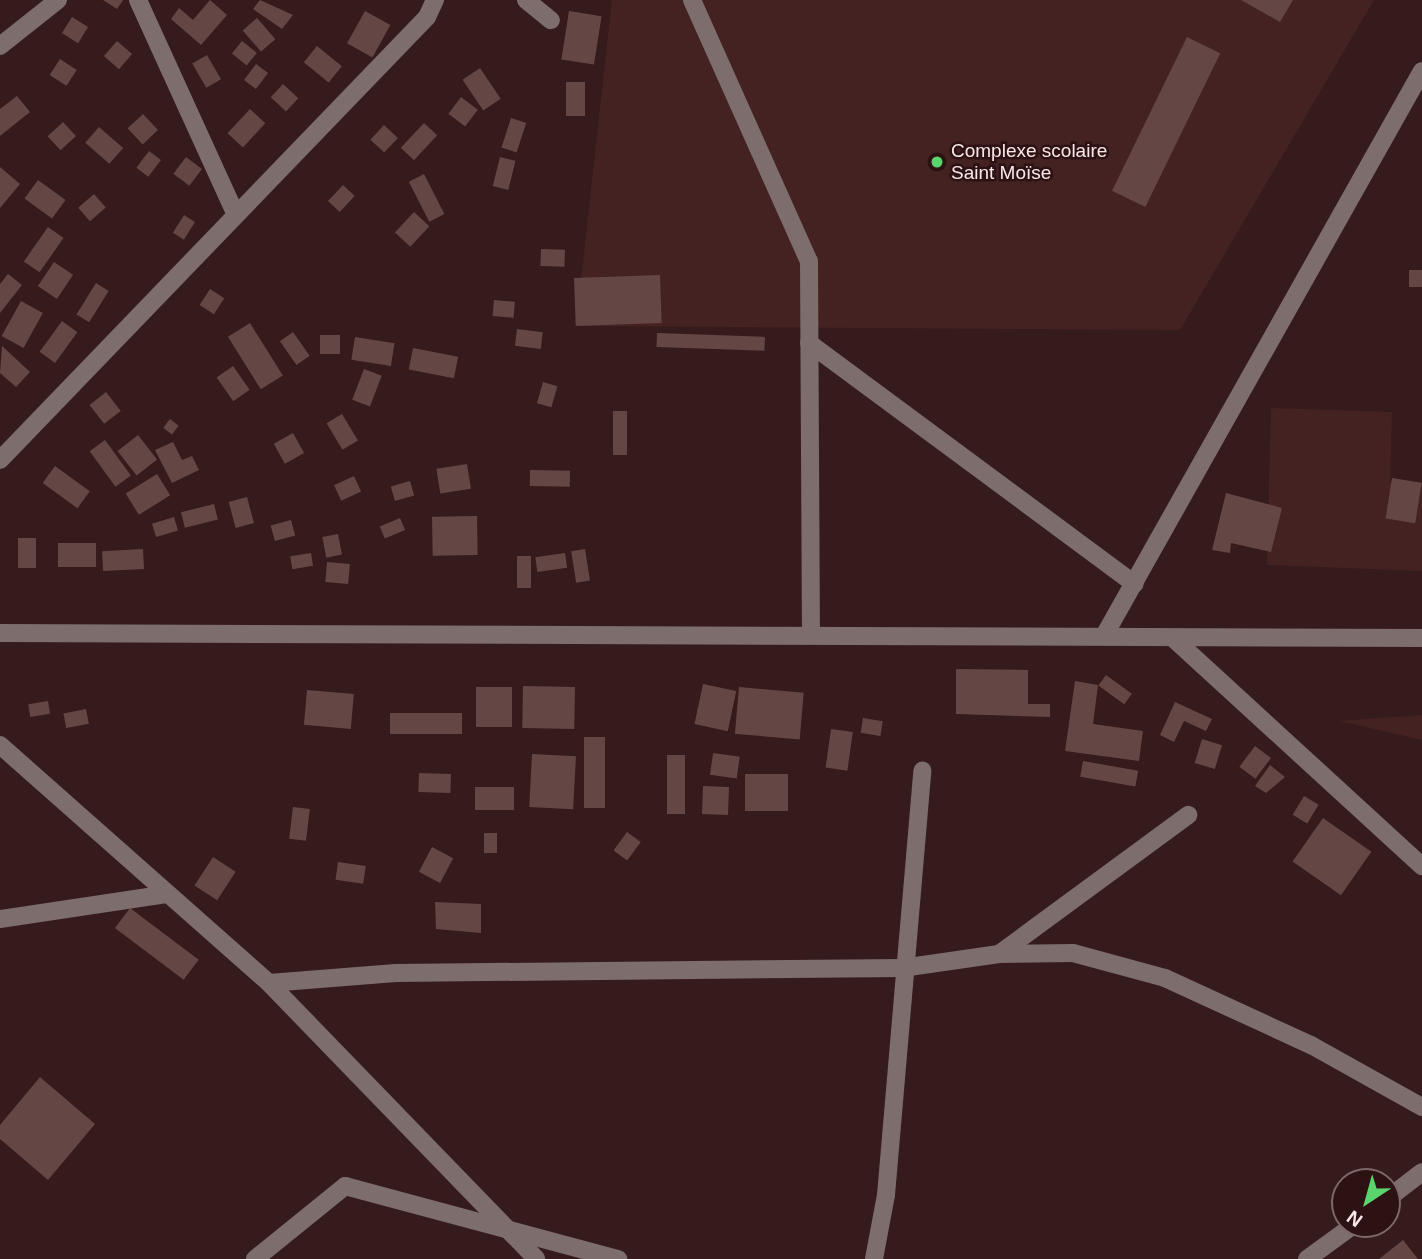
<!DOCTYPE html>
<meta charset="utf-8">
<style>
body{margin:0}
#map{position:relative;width:1422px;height:1259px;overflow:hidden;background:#361b1c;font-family:Arial,sans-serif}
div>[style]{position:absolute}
.built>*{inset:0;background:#422}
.building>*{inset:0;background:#644645;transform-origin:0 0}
.minor>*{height:18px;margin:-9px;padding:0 9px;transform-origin:9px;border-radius:9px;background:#7d6d6d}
.dots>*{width:19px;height:19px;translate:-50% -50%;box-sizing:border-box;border:4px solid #2c1213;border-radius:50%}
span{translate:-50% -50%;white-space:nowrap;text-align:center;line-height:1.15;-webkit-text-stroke:5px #2c1213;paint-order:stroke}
.poi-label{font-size:19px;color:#fbe7e7}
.left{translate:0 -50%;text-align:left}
.north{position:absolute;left:1331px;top:1168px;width:70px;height:70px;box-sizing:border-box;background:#2c1213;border:2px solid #7f6768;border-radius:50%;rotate:216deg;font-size:19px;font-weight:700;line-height:28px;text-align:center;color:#fbe7e7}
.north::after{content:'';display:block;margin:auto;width:24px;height:32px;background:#5ad56e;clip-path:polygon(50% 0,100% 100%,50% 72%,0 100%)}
</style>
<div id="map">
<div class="built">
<div style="clip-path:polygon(612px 0,1374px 0,1180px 330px,576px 326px)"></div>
<div style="clip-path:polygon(1271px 408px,1392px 412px,1390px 482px,1422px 483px,1422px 571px,1267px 565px)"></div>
<div style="clip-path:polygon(1422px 715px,1422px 740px,1339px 721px)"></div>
</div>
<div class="building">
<div style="clip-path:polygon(103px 0,123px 0,117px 9px)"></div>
<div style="clip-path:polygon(210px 0,227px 15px,201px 45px,171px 19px,179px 8px,193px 20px)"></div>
<div style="clip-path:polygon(260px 0,293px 15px,282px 29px,253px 9px)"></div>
<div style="clip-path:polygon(1241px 0,1293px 0,1280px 22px)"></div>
<div style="left:365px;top:11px;width:29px;height:37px;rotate:29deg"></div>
<div style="left:569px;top:11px;width:33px;height:49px;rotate:9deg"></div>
<div style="left:72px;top:17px;width:19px;height:19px;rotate:32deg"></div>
<div style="left:257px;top:18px;width:28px;height:19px;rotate:49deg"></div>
<div style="left:1187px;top:37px;width:37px;height:171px;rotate:26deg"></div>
<div style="left:117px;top:41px;width:20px;height:20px;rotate:41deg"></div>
<div style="left:242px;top:41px;width:19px;height:16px;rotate:39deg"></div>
<div style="left:317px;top:46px;width:32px;height:21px;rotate:39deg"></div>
<div style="left:207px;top:55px;width:28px;height:17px;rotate:60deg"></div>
<div style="left:60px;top:59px;width:20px;height:19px;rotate:33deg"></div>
<div style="left:256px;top:64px;width:15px;height:20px;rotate:37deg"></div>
<div style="left:480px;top:68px;width:37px;height:21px;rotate:56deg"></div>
<div style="left:566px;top:82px;width:19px;height:34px"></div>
<div style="left:283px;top:84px;width:21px;height:18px;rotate:43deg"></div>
<div style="clip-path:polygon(17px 96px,30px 112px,0 136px,0 109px)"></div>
<div style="left:461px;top:97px;width:21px;height:21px;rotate:37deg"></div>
<div style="left:250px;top:109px;width:21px;height:33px;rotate:43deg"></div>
<div style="left:143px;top:114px;width:22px;height:21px;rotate:47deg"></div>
<div style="left:511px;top:118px;width:16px;height:31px;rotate:18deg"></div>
<div style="left:63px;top:122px;width:19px;height:21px;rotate:47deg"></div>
<div style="left:424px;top:123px;width:18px;height:34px;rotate:43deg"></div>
<div style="left:384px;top:125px;width:19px;height:20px;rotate:43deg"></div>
<div style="left:99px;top:127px;width:32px;height:21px;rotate:41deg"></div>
<div style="left:149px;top:151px;width:15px;height:21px;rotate:37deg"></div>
<div style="left:186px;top:157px;width:20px;height:21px;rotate:37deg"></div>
<div style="left:500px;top:157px;width:16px;height:30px;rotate:14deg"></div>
<div style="clip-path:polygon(0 167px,20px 184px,0 208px)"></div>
<div style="left:424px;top:174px;width:45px;height:17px;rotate:63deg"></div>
<div style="left:38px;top:180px;width:34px;height:23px;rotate:36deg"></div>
<div style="left:343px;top:185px;width:16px;height:22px;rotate:43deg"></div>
<div style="left:94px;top:194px;width:18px;height:21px;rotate:49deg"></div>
<div style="left:414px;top:212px;width:21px;height:28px;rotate:43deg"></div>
<div style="left:184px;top:215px;width:13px;height:21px;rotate:32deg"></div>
<div style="left:48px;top:227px;width:19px;height:42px;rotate:35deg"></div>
<div style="left:541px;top:249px;width:24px;height:17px;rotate:2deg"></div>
<div style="left:54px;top:262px;width:23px;height:29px;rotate:34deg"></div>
<div style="left:1422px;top:270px;width:17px;height:13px;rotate:90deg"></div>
<div style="clip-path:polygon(8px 274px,22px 285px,0 313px,0 284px)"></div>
<div style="left:660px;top:275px;width:48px;height:86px;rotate:88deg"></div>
<div style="left:96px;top:283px;width:15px;height:37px;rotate:32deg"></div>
<div style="left:210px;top:289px;width:17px;height:19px;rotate:33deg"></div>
<div style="left:494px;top:300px;width:21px;height:16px;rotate:5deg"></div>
<div style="left:21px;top:301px;width:25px;height:40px;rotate:29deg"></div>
<div style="left:62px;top:321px;width:19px;height:38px;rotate:36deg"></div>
<div style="left:250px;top:323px;width:62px;height:26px;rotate:58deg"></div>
<div style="left:517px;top:329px;width:26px;height:17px;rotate:7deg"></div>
<div style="left:293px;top:332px;width:29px;height:16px;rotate:55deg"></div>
<div style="left:657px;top:333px;width:108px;height:14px;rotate:2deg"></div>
<div style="left:320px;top:335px;width:20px;height:19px"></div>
<div style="left:355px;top:337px;width:40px;height:23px;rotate:9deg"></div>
<div style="clip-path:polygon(2px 346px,30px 372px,16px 387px,0 373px)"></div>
<div style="left:413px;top:348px;width:46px;height:22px;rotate:11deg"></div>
<div style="left:233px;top:366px;width:29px;height:20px;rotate:55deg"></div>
<div style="left:364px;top:369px;width:19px;height:33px;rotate:21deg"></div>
<div style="left:543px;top:382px;width:15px;height:22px;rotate:16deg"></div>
<div style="left:106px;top:392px;width:24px;height:21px;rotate:52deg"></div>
<div style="left:613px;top:411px;width:14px;height:44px"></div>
<div style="left:342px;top:414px;width:31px;height:18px;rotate:59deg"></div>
<div style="left:170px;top:419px;width:11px;height:11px;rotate:38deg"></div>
<div style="left:293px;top:433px;width:23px;height:22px;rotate:61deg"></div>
<div style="left:138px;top:435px;width:31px;height:26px;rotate:52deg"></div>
<div style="left:105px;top:440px;width:44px;height:19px;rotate:54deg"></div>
<div style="clip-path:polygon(173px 442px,182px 460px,192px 456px,199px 470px,172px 483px,155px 450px)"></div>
<div style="left:467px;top:464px;width:25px;height:31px;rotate:81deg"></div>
<div style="left:55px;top:466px;width:43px;height:21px;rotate:36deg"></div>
<div style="left:530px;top:470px;width:40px;height:16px;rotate:1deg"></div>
<div style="left:157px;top:474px;width:25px;height:37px;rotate:58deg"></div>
<div style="left:354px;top:476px;width:17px;height:22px;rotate:65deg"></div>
<div style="left:1392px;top:478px;width:30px;height:41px;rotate:9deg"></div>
<div style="left:410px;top:481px;width:15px;height:20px;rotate:74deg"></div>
<div style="clip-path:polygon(1226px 493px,1282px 508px,1271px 552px,1231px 543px,1230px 553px,1212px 550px)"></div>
<div style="left:247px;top:497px;width:27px;height:19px;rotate:75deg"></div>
<div style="left:214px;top:504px;width:16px;height:34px;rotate:76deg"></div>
<div style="left:477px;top:516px;width:39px;height:45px;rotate:89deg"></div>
<div style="left:174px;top:517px;width:14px;height:23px;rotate:73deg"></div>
<div style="left:400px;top:518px;width:13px;height:22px;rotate:67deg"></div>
<div style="left:291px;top:520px;width:16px;height:21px;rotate:75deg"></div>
<div style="left:338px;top:534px;width:21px;height:16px;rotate:79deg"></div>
<div style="left:18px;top:538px;width:18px;height:30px"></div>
<div style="left:58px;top:543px;width:38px;height:24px"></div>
<div style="left:143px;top:549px;width:20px;height:41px;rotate:87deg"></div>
<div style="left:585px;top:549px;width:32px;height:14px;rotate:81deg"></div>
<div style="left:311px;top:553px;width:13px;height:21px;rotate:81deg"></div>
<div style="left:565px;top:553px;width:15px;height:30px;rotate:82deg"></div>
<div style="left:517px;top:556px;width:14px;height:32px"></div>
<div style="left:327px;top:562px;width:23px;height:20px;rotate:5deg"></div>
<div style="clip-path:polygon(956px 669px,1028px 670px,1028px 704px,1050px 704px,1050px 717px,956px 714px)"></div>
<div style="left:1106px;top:675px;width:32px;height:13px;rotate:36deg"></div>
<div style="clip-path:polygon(1075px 681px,1098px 685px,1093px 724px,1143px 731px,1139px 761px,1065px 751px)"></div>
<div style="left:703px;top:684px;width:34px;height:41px;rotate:12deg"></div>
<div style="left:523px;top:686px;width:52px;height:42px;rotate:1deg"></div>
<div style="left:512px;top:687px;width:40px;height:36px;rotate:90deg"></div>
<div style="left:739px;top:687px;width:65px;height:47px;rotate:5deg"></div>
<div style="left:307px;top:690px;width:47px;height:35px;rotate:5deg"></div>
<div style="left:48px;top:701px;width:13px;height:20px;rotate:81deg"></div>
<div style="clip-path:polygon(1175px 702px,1212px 719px,1206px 731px,1184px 721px,1174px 742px,1160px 735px)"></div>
<div style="left:86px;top:709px;width:15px;height:23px;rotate:79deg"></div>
<div style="left:390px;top:713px;width:72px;height:21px"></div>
<div style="left:863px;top:718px;width:20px;height:15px;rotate:9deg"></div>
<div style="left:831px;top:729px;width:22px;height:39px;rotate:8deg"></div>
<div style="left:584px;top:737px;width:21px;height:71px"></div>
<div style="left:1202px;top:739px;width:21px;height:25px;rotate:17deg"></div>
<div style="left:1255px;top:746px;width:20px;height:26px;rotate:37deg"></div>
<div style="left:713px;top:753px;width:27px;height:22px;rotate:8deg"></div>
<div style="left:532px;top:754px;width:44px;height:53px;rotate:3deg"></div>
<div style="left:667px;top:755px;width:18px;height:59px"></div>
<div style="left:1083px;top:761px;width:56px;height:16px;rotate:10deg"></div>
<div style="clip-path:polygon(1270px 765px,1285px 777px,1266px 793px,1255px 786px)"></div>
<div style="left:419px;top:773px;width:32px;height:19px;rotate:2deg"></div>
<div style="left:745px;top:774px;width:43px;height:37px"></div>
<div style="left:703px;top:786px;width:26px;height:28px;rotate:2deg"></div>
<div style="left:475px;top:787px;width:39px;height:23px"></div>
<div style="left:1304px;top:796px;width:17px;height:22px;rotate:31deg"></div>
<div style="left:293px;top:807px;width:17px;height:32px;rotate:7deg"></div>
<div style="left:1323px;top:818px;width:59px;height:53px;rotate:35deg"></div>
<div style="left:627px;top:832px;width:17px;height:23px;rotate:36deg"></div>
<div style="left:484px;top:833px;width:13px;height:20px"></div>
<div style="left:432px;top:847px;width:24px;height:28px;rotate:28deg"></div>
<div style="left:213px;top:857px;width:27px;height:34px;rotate:33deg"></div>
<div style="left:338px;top:862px;width:28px;height:18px;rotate:8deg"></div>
<div style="clip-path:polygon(435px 902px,481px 904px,481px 933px,436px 929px)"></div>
<div style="left:130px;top:908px;width:86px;height:25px;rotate:37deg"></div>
<div style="clip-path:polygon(40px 1077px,95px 1124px,48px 1180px,0 1139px,0 1125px)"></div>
<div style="clip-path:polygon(1403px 1240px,1418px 1259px,1379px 1259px)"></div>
</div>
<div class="minor">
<div style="left:138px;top:0;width:234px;rotate:65.5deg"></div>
<div style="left:526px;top:0;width:32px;rotate:39deg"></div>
<div style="left:692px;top:0;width:286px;rotate:65.9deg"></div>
<div style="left:809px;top:261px;width:374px;rotate:89.7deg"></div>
<div style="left:0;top:46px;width:74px;rotate:-38.4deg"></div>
<div style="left:809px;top:343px;width:405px;rotate:36.5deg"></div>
<div style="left:0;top:460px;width:615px;rotate:-46.05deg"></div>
<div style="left:427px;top:17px;width:19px;rotate:-65deg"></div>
<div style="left:0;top:633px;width:1422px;rotate:0.2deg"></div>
<div style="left:1104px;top:636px;width:648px;rotate:-60.63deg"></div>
<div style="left:1173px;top:638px;width:338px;rotate:42.5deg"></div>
<div style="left:0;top:745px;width:359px;rotate:41.5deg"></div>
<div style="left:269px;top:983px;width:384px;rotate:45.9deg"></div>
<div style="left:0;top:919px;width:170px;rotate:-8.5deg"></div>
<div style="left:999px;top:954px;width:74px;rotate:-0.8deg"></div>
<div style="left:1073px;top:953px;width:95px;rotate:15.2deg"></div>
<div style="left:1165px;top:978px;width:161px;rotate:24.7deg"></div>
<div style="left:1311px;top:1045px;width:127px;rotate:29.2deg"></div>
<div style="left:269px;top:983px;width:127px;rotate:-4.5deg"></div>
<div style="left:396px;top:973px;width:506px;rotate:-0.57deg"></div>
<div style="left:902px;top:968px;width:98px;rotate:-8.2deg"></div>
<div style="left:999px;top:954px;width:235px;rotate:-36.3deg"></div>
<div style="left:1387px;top:1199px;width:44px;rotate:-37.6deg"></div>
<div style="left:255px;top:1259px;width:116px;rotate:-39deg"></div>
<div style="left:345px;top:1186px;width:283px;rotate:15deg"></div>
<div style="left:874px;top:1259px;width:65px;rotate:-79.4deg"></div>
<div style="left:886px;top:1195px;width:426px;rotate:-85.1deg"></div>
<div style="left:1307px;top:1259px;width:59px;rotate:-36.1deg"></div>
</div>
<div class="dots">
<div style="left:937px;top:162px;background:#5ad56e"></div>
</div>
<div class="poi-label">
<span class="left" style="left:951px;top:162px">Complexe scolaire<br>Saint Moïse</span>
</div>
<div class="north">N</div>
</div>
